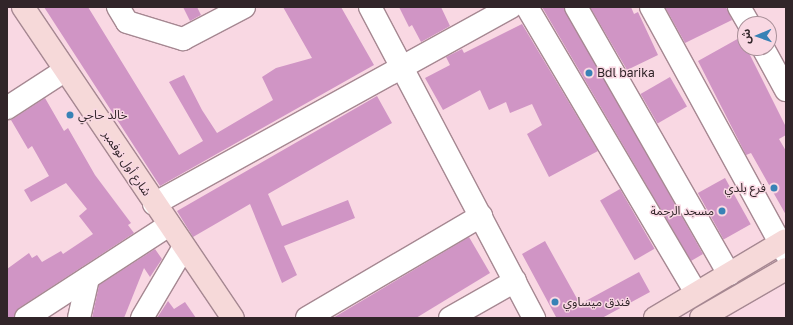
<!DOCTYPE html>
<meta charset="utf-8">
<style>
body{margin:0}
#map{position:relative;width:793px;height:325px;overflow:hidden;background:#f9d8e3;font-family:"Golos Text","Noto Sans Arabic",sans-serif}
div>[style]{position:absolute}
.building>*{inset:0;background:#d095c5;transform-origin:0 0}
.roads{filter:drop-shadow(1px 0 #a68892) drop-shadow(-1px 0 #a68892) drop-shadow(0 1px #a68892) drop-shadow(0 -1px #a68892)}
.minor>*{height:22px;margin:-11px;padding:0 11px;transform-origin:11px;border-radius:11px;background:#fff}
.major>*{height:22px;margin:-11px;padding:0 11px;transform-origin:11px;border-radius:11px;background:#f6d9d9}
.dots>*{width:11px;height:11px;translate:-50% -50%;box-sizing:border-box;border:2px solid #f9d8e3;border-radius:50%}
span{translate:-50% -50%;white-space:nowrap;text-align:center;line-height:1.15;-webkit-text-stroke:3px #f9d8e3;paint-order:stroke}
.poi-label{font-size:12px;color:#312529}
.left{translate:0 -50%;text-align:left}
.right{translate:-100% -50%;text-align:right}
.street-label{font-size:12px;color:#312529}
.frame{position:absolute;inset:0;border:8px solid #312529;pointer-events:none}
.north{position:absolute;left:737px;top:16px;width:40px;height:40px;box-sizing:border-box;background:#f9d8e3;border:1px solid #a99099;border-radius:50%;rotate:268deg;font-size:11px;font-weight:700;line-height:16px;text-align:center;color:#312529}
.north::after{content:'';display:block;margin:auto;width:14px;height:18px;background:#3882b6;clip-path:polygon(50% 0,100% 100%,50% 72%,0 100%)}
</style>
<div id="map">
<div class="building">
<div style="clip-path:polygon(44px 7px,88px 7px,179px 155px,203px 141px,169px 82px,184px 75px,202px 110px,217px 133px,273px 100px,262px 77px,276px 68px,312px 58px,283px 7px,341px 7px,374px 65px,160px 186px)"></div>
<div style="clip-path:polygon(183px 7px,197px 7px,201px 15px,190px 21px)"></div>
<div style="clip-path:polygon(399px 7px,441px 7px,450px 26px,421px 42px,412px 25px,409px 27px)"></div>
<div style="clip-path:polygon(542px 7px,564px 7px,703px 254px,691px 261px)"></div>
<div style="clip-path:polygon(590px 7px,631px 7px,634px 14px,638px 12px,658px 55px,627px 70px)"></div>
<div style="clip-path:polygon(665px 7px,726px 7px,732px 20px,685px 43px)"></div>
<div style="clip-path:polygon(522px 24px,598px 151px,549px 177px,527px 134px,542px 125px,532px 104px,510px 113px,506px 102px,489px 110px,480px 90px,443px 110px,425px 78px,450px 65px,446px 57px,462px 49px,464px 53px)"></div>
<div style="clip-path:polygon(741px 37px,786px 127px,786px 135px,779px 139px,786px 151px,786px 215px,751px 153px,746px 155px,698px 61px)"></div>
<div style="left:670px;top:77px;width:34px;height:34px;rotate:60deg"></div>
<div style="clip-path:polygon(377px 96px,392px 123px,268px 194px,282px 226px,348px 200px,355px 218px,284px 246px,297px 275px,282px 283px,250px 204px,193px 237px,177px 211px)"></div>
<div style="clip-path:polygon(45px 98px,64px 131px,68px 128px,95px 175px,131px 223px,128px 225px,134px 233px,19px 308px,14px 318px,7px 318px,7px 269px,29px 253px,32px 258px,37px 255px,42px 262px,61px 251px,63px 254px,93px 234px,79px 216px,87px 209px,66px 183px,31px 202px,24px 190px,49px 176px,32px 146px,28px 149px,11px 120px)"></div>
<div style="left:725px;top:178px;width:53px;height:31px;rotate:61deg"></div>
<div style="left:620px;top:189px;width:69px;height:23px;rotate:60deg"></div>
<div style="clip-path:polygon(469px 237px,490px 273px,416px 318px,333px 318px)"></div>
<div style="clip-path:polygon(545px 241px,580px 304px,639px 272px,650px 292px,602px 318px,554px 318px,556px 317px,522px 254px)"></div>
<div style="clip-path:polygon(155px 249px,162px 259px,150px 277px,144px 268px,124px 318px,92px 318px,99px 285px)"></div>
<div style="clip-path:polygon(168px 301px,174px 309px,185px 302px,196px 318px,157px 318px)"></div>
</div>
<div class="roads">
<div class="minor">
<div style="left:118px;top:7px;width:17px;rotate:59deg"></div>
<div style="left:127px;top:22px;width:59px;rotate:16.9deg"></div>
<div style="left:183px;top:39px;width:69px;rotate:-27.7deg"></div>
<div style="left:370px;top:7px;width:352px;rotate:62.2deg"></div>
<div style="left:527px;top:7px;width:332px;rotate:59.4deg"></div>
<div style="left:576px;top:7px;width:308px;rotate:60.2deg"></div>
<div style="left:651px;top:7px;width:281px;rotate:61.3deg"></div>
<div style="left:739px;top:7px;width:20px;rotate:60deg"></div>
<div style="left:763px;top:48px;width:48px;rotate:61.3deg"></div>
<div style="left:7px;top:108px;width:68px;rotate:-33deg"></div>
<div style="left:154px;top:204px;width:408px;rotate:-28.9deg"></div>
<div style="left:26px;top:318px;width:171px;rotate:-33deg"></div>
<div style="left:79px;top:318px;width:41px;rotate:-77.3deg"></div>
<div style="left:142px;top:318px;width:82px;rotate:-59.4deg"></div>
<div style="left:307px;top:318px;width:202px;rotate:-30.4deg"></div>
<div style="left:450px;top:318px;width:75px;rotate:-29.6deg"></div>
</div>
<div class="major">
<div style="left:23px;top:7px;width:375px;rotate:56deg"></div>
<div style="left:655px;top:318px;width:152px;rotate:-30.8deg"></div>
<div style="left:701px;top:318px;width:98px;rotate:-30deg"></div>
</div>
</div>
<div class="dots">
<div style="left:589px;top:73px;background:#3882b6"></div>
<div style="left:70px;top:115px;background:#3882b6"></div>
<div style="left:774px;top:188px;background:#3882b6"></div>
<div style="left:722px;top:211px;background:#3882b6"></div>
<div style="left:555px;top:302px;background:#3882b6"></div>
</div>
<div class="poi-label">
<span class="left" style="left:597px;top:73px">Bdl barika</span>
<span class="left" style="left:78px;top:115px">خالد حاجي</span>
<span class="right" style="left:766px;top:188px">فرع بلدي</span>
<span class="right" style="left:714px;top:211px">مسجد الرحمة</span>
<span class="left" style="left:563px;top:302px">فندق ميساوي</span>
</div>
<div class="street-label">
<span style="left:127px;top:163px;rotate:56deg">شارع أول نوفمبر</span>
</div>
<div class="frame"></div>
<div class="north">ش</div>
</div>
